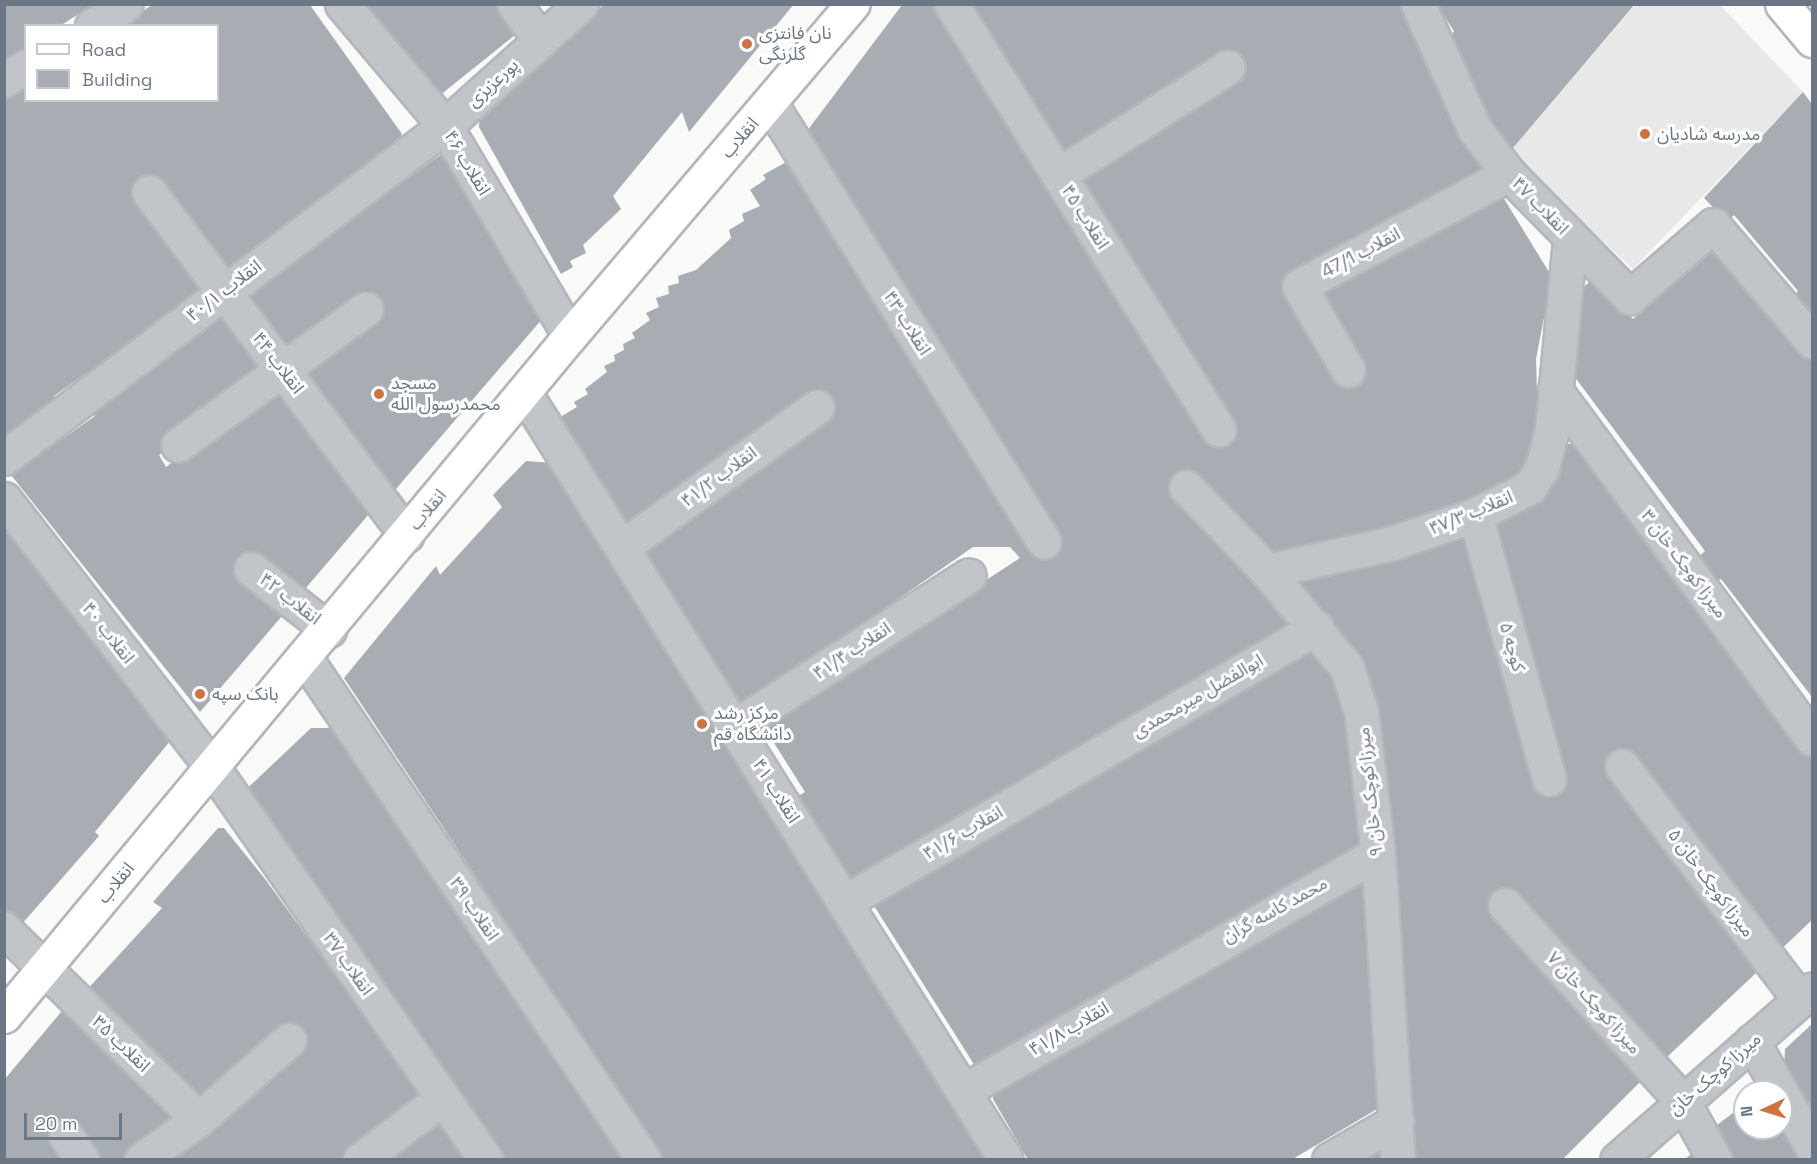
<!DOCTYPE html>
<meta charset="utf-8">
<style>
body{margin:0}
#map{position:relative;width:1817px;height:1164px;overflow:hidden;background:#f9f9f7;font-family:"Space Grotesk","Noto Sans Arabic",sans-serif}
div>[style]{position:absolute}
.built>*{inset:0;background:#e7e8e7}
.building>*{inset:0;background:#a7adb3}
.roads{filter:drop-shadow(2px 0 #b3b6bb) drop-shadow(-2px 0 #b3b6bb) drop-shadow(0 2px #b3b6bb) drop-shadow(0 -2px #b3b6bb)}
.minor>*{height:33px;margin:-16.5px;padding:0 16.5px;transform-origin:16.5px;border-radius:16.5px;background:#c1c4c8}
.major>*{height:33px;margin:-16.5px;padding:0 16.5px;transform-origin:16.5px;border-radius:16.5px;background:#fff}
.dots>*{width:16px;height:16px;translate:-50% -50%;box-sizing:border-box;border:3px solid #fff;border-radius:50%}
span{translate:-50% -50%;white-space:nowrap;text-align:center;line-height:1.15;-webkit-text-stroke:6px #fff;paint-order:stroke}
.poi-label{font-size:18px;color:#6c7785}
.left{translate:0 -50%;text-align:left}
.street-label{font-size:18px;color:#6c7785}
.frame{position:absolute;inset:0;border:6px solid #6c7785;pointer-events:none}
.legend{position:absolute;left:24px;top:24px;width:195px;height:78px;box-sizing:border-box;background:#fff;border:2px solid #c4c9ce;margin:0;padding:8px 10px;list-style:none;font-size:18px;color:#6c7785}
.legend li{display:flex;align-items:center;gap:12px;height:30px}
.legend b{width:30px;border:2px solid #c4c9ce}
.north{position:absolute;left:1733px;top:1080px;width:60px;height:60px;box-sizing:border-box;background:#fff;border:2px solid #c4c9ce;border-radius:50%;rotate:266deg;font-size:16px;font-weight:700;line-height:24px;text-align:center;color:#6c7785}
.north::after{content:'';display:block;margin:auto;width:21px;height:27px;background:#d07240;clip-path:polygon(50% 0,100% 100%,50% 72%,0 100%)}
.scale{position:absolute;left:24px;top:1113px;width:98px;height:27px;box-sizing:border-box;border:3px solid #6c7785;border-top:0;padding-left:8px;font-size:18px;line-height:21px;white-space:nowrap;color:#6c7785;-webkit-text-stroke:4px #fff;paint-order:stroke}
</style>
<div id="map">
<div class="built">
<div style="clip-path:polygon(1635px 5px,1720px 5px,1803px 92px,1633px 269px,1508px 154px)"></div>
</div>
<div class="building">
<div style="clip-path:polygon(4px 4px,94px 4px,60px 26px,26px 26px,26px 48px,4px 61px)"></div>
<div style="clip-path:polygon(605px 4px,794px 4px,689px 132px,682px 112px,613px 196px,621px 209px,583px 245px,586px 253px,570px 261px,573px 267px,561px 274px,479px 127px,480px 110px)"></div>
<div style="clip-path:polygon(960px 4px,1404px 4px,1491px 170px,1283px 282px,1344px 378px,1315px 296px,1503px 197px,1552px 277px,1536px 359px,1538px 426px,1518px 485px,1398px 531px,1265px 555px,1299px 625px,860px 877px,845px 878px,795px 798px,805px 792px,769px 735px,768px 723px,1020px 558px,1010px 547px,973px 547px,741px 708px,634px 545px,629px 524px,557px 419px,577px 407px,574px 402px,588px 394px,585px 389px,607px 372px,604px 366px,615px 361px,614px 355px,624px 350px,623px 344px,635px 338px,632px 333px,650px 320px,646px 313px,659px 307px,656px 298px,669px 294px,668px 286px,679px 283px,678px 276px,696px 270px,731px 238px,729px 230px,744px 221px,742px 214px,760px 206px,750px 190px,766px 179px,763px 175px,790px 160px,804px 135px,902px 5px,942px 5px,1055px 157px)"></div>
<div style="clip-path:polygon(1436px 4px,1635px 4px,1513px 148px,1486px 121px,1462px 57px,1447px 41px,1454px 31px)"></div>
<div style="clip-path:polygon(152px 5px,310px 5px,402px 134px,393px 148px,335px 186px,340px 193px,275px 232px,278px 236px,208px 289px,118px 350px,121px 355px,89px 379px,85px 374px,54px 396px,59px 401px,4px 435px,4px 99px,26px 85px,26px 100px,218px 100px,218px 26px,120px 26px)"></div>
<div style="clip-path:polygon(341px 5px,501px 5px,520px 31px,439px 96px)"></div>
<div style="clip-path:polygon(1803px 92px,1812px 104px,1812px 323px,1790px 299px,1798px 291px,1734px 215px,1727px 222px,1704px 198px)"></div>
<div style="clip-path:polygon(453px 155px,549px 311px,389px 497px,233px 302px,349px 215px,351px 220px,439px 156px)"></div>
<div style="clip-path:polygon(1710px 245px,1812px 362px,1812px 697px,1721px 579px,1712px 583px,1695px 560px,1705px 551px,1568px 368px,1577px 293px,1594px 278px,1633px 319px)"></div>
<div style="clip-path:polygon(218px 312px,268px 370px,159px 455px,166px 467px,279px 381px,375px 507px,200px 712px,11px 475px,95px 416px,92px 412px,124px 389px,145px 366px)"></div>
<div style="clip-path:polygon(1565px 444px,1577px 444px,1812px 759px,1812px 920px,1666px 1058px,1510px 887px,1490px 905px,1647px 1075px,1562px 1160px,1404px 1160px,1388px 840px,1319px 613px,1291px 582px,1489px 523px,1537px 505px)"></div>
<div style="clip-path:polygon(526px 461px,553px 463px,996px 1160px,664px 1160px,344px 678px,436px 566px,440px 575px,502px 507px,493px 495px)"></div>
<div style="clip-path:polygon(4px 521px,171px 740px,95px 832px,99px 836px,14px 933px,4px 923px)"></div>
<div style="clip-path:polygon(1316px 643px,1337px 667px,1364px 845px,975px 1066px,871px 901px)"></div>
<div style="clip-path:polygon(311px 728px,342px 728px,627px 1160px,503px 1160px,235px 800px)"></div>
<div style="clip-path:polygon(218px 828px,224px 828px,265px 879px,419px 1090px,418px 1103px,342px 1160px,151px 1160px,205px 1104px,84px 993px,162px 908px,153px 902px)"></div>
<div style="clip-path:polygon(1360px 879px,1368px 881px,1381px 1098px,1377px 1109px,1291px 1160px,1028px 1160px,993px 1099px,995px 1087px)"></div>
<div style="clip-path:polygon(67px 1005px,182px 1114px,120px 1160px,4px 1160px,4px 1080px)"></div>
<div style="clip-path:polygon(1812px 1024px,1812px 1120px,1784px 1070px,1785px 1049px)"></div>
<div style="clip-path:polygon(1745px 1104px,1745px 1128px,1781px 1128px,1781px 1106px,1812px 1160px,1725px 1160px,1709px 1131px)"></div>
<div style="clip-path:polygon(440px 1120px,468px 1160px,374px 1160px)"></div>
<div style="clip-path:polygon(1384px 1142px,1383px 1160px,1356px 1160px)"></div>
<div style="clip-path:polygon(1690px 1155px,1699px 1156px,1701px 1160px,1684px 1160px)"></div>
</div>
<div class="roads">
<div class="minor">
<div style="left:342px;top:4px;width:160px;rotate:49.8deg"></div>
<div style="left:445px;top:126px;width:244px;rotate:59.2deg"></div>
<div style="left:514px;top:4px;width:45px;rotate:53.1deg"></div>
<div style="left:951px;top:4px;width:503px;rotate:57.83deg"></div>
<div style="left:1418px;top:4px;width:136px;rotate:65.7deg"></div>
<div style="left:1474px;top:128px;width:58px;rotate:52.7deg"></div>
<div style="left:1509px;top:174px;width:173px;rotate:45.5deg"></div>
<div style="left:1630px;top:297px;width:110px;rotate:-40.9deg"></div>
<div style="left:1713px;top:225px;width:153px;rotate:49.5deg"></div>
<div style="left:92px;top:26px;width:40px;rotate:-32.9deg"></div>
<div style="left:4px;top:80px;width:26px;rotate:-31deg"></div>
<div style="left:770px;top:103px;width:517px;rotate:58.03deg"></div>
<div style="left:1058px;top:175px;width:201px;rotate:-32.4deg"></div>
<div style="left:149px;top:192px;width:429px;rotate:53.1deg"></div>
<div style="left:1348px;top:370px;width:97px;rotate:-120.3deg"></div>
<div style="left:1299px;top:286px;width:238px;rotate:-28.1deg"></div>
<div style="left:1555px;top:390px;width:433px;rotate:53.6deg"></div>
<div style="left:525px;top:394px;width:904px;rotate:57.87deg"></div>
<div style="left:178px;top:445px;width:232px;rotate:-35.9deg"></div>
<div style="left:4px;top:458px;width:552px;rotate:-36.97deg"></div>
<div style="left:445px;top:126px;width:183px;rotate:-41.9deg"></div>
<div style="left:1186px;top:487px;width:117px;rotate:46deg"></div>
<div style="left:1267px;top:571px;width:126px;rotate:50.5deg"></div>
<div style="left:1347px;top:668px;width:45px;rotate:72deg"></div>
<div style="left:1361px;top:711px;width:143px;rotate:83.2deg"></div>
<div style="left:1378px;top:853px;width:308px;rotate:86.3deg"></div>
<div style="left:4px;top:499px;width:339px;rotate:52.2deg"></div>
<div style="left:212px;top:767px;width:479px;rotate:55.1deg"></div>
<div style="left:1475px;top:515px;width:274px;rotate:74.3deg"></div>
<div style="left:622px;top:547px;width:240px;rotate:-35.7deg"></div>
<div style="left:251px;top:569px;width:99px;rotate:38deg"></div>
<div style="left:1267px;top:571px;width:125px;rotate:-12.5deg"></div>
<div style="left:1389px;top:544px;width:91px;rotate:-18.6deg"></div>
<div style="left:1475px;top:515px;width:62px;rotate:-27deg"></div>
<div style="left:1530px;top:487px;width:22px;rotate:-58deg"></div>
<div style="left:1542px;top:468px;width:40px;rotate:-75.6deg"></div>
<div style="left:1552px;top:429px;width:192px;rotate:-84.6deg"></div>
<div style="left:305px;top:658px;width:606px;rotate:55.97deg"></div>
<div style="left:735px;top:726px;width:278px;rotate:-32.8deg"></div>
<div style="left:1622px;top:766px;width:294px;rotate:52.7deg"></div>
<div style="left:846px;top:901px;width:544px;rotate:-30.15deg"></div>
<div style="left:1505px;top:905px;width:266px;rotate:47.9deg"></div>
<div style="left:1683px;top:1102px;width:66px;rotate:61.1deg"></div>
<div style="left:4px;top:929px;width:272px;rotate:44.3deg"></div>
<div style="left:1752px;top:1041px;width:122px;rotate:60.5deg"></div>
<div style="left:965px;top:1090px;width:476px;rotate:-29.8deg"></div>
<div style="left:66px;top:1136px;width:29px;rotate:56deg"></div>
<div style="left:141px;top:1160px;width:71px;rotate:-35.3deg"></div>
<div style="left:199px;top:1119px;width:120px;rotate:-41.3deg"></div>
<div style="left:360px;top:1160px;width:101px;rotate:-37deg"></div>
<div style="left:1329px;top:1160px;width:78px;rotate:-30.2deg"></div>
<div style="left:1617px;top:1160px;width:259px;rotate:-41.2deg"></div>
</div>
<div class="major">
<div style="left:1782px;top:4px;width:47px;rotate:50.2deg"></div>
<div style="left:4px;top:1016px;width:885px;rotate:-50.23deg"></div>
<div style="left:570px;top:336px;width:436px;rotate:-49.6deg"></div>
</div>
</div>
<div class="dots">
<div style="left:747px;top:44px;background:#d07240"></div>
<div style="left:1645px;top:134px;background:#d07240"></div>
<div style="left:379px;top:394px;background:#d07240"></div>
<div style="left:200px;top:694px;background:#d07240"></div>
<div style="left:702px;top:724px;background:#d07240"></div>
</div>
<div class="poi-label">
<span class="left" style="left:759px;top:44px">نان فانتزی<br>گلرنگی</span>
<span class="left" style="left:1657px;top:134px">مدرسه شادیان</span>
<span class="left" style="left:391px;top:394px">مسجد<br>محمدرسول الله</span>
<span class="left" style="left:212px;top:694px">بانک سپه</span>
<span class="left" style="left:714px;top:724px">مرکز رشد<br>دانشگاه قم</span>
</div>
<div class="street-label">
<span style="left:493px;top:83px;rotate:-42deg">پورعزیزی</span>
<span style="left:740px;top:138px;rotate:-49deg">انقلاب</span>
<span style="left:467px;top:163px;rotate:59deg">انقلاب ۴۶</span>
<span style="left:1540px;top:206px;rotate:46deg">انقلاب ۴۷</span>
<span style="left:1085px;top:217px;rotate:58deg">انقلاب ۴۵</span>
<span style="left:1361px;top:253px;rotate:-28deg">انقلاب 47/1</span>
<span style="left:224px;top:291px;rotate:-37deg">انقلاب ۴۰/۱</span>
<span style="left:907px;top:323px;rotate:58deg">انقلاب ۴۳</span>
<span style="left:278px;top:363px;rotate:53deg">انقلاب ۴۴</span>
<span style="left:719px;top:477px;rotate:-36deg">انقلاب ۴۱/۲</span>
<span style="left:428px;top:510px;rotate:-50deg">انقلاب</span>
<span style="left:1471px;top:513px;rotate:-22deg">انقلاب ۴۷/۳</span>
<span style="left:1684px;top:564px;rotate:53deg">میرزا کوچک خان ۳</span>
<span style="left:290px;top:599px;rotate:38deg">انقلاب ۴۲</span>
<span style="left:108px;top:633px;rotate:52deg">انقلاب ۴۰</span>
<span style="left:1512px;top:647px;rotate:74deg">کوچه ۵</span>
<span style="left:852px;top:651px;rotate:-33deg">انقلاب ۴۱/۴</span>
<span style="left:1198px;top:696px;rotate:-30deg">ابوالفضل میرمحمدی</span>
<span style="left:776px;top:791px;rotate:58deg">انقلاب ۴۱</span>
<span style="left:1370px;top:792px;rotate:-96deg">میرزا کوچک خان ۹</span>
<span style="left:963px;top:833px;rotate:-30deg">انقلاب ۴۱/۶</span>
<span style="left:116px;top:883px;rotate:-50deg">انقلاب</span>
<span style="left:1711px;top:883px;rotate:53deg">میرزا کوچک خان ۵</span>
<span style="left:474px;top:909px;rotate:56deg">انقلاب ۳۹</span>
<span style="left:1275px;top:910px;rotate:-29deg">محمد کاسه گران</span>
<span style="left:348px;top:964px;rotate:55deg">انقلاب ۳۷</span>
<span style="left:1594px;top:1003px;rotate:48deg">میرزا کوچک خان ۷</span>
<span style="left:1069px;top:1029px;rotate:-30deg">انقلاب ۴۱/۸</span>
<span style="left:121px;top:1044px;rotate:44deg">انقلاب ۳۵</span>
<span style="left:1715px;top:1074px;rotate:-41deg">میرزا کوچک خان</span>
</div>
<div class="frame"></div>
<ul class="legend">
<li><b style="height:8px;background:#fff"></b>Road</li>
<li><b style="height:16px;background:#a7adb3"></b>Building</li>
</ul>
<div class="north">N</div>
<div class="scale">20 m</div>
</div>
